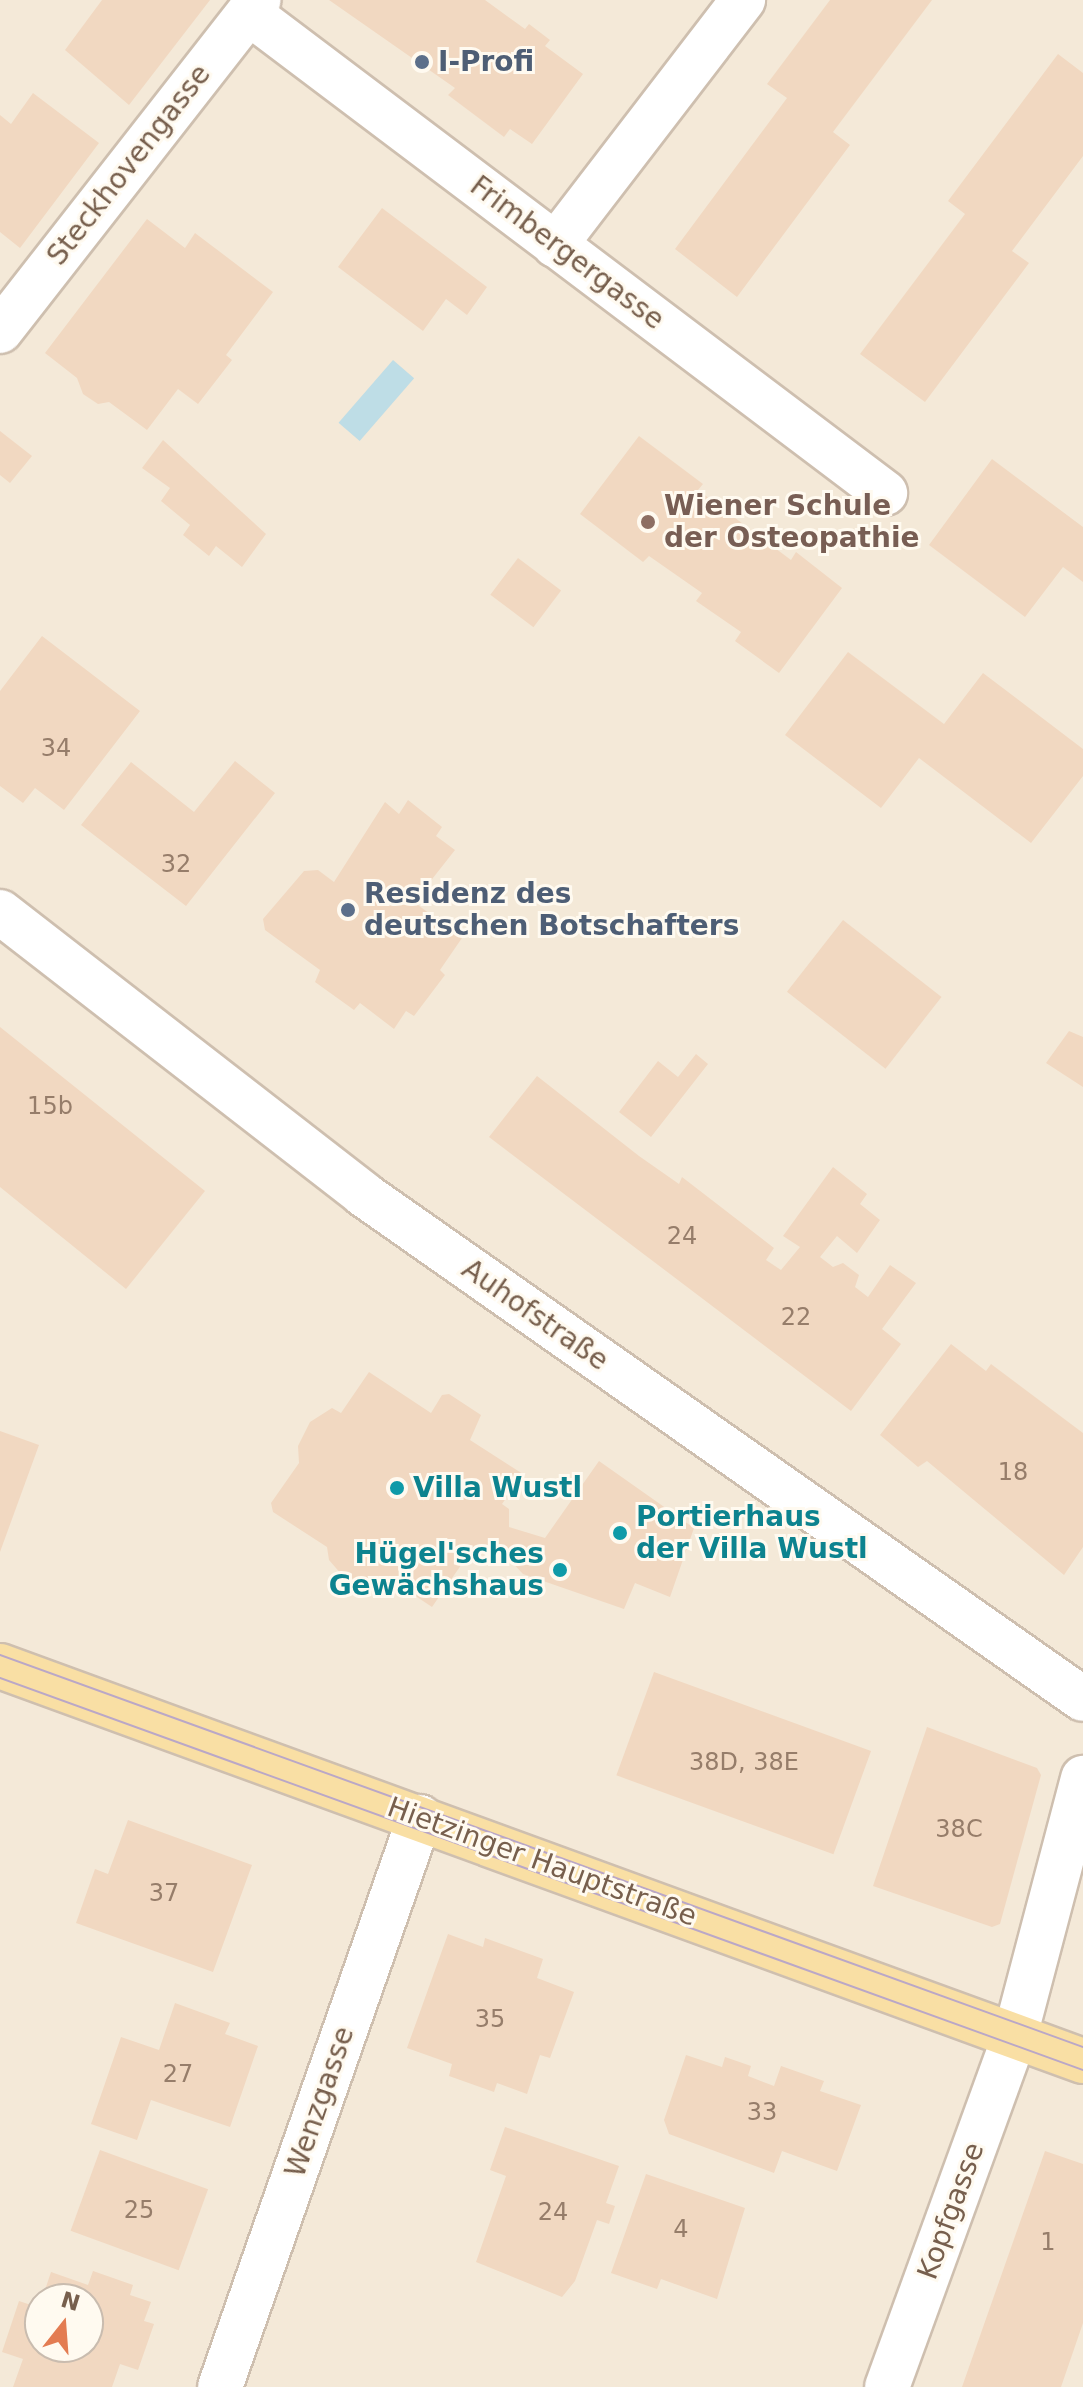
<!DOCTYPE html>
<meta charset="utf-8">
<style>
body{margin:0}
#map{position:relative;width:1083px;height:2387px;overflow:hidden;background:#fcf6e9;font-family:"DejaVu Sans",sans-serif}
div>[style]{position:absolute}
.residential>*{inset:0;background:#f4e9d8}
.water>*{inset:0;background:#bedde6;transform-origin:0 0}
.building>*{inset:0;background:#f1d8c1;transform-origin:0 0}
.roads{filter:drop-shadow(2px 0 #cebfaf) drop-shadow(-2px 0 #cebfaf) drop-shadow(0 2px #cebfaf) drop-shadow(0 -2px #cebfaf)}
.minor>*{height:44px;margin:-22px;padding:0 22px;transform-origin:22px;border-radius:22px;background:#fff}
.major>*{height:44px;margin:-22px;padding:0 22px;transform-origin:22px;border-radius:22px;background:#f9dfa4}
.tram>*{height:2px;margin:-1px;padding:0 1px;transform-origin:1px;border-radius:1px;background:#baa7c7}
.dots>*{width:22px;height:22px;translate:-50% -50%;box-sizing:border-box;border:4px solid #fffaf0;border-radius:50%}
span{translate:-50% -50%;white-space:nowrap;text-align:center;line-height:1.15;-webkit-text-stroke:6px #fffaf0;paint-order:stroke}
.number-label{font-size:24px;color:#967d6a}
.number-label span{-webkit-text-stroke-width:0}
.service-label{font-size:28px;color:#4e5e75;font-weight:700}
.left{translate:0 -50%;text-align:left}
.street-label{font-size:28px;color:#775f4d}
.education-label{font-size:28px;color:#785e54;font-weight:700}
.culture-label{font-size:28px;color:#0d838f;font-weight:700}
.right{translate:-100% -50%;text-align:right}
.north{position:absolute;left:24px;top:2283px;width:80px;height:80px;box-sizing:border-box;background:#fffaf0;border:2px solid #c9bcaf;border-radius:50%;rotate:17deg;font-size:22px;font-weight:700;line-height:32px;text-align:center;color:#775f4d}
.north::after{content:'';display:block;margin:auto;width:28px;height:36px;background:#e37c52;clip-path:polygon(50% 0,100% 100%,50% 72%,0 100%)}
</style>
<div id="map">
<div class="residential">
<div style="clip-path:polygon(evenodd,0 0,1083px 0,1083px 2387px,0 2387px,0 0,40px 2299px,88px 2299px,88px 2347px,40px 2347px,40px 2299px)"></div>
</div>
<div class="water">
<div style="left:393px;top:360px;width:28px;height:83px;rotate:41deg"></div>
</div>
<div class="building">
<div style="clip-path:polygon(102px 0,210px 0,129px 105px,65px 50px)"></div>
<div style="clip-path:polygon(329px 0,485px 0,525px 29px,529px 24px,550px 40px,545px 46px,583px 74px,532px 144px,510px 129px,504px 137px,448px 95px,455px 88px)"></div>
<div style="clip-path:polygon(830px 0,932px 0,833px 132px,850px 145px,737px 297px,675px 249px,787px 98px,767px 84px)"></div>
<div style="clip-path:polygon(1058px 54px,1083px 73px,1083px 156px,1012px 251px,1029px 263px,925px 402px,860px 354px,965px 214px,948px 201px)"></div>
<div style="clip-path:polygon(33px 93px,99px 143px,20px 248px,0 232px,0 115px,11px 124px)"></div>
<div style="clip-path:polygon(382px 208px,487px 287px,467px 315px,446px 299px,423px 331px,338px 267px)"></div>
<div style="clip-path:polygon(147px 219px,185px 248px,195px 233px,273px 292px,226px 355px,232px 360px,198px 404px,178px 389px,147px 430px,109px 402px,98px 404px,83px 394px,77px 378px,45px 353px)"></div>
<div style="clip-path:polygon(0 431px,32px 456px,10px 483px,0 475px)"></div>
<div style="clip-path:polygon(639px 436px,703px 484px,698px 490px,791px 560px,796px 552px,842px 588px,779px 673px,735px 641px,741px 632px,696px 601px,702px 593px,649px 556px,643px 562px,580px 514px)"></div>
<div style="clip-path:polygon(163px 440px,266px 534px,242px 567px,216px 546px,209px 556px,183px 535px,190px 525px,161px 501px,170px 488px,142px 468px)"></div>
<div style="clip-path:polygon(992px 459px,1083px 527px,1083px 582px,1063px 567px,1025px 617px,929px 545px)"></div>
<div style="left:518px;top:558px;width:54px;height:46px;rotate:37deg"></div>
<div style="clip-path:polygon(42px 636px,140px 711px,64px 810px,35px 788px,23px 803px,0 786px,0 691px)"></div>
<div style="clip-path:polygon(848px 652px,944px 724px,983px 673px,1083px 749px,1083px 776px,1031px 843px,919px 758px,881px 808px,785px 735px)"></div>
<div style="clip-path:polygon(235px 761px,275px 793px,186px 906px,81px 825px,131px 762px,194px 812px)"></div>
<div style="clip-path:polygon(408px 800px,442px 827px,436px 836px,455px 850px,414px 902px,462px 938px,440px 970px,445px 975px,414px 1016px,406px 1011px,394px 1029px,360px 1003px,354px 1010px,315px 982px,320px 970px,265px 930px,263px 919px,304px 871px,318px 870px,334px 882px,385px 802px,399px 814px)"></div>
<div style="left:843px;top:920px;width:125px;height:91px;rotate:38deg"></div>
<div style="clip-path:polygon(0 1027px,205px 1191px,126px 1289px,0 1187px)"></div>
<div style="clip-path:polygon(1069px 1031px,1083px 1037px,1083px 1087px,1046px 1063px)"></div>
<div style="clip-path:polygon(696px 1054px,708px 1064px,651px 1137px,619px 1112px,658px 1061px,678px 1077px)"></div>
<div style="clip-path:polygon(537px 1076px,639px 1156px,679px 1184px,682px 1177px,774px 1248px,766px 1260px,781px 1270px,800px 1247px,783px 1236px,833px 1167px,867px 1194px,860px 1204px,880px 1220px,857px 1253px,837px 1236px,820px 1257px,833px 1267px,843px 1263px,859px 1275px,855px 1287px,868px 1297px,890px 1265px,916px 1283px,882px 1329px,901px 1344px,851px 1411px,489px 1137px)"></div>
<div style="clip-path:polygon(951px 1344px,986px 1371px,991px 1364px,1083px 1433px,1083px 1547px,1064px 1575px,927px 1461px,918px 1467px,880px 1435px)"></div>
<div style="clip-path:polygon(369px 1372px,431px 1413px,442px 1395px,449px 1394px,481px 1415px,470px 1440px,523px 1474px,502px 1504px,509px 1509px,509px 1527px,545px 1538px,599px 1461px,694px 1528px,670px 1597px,635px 1583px,624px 1609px,523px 1574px,496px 1545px,475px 1545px,432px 1607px,387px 1577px,377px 1587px,342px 1575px,329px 1560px,327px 1547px,273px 1512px,271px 1503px,299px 1463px,298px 1446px,310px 1422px,332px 1408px,341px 1413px)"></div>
<div style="clip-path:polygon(0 1431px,39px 1445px,0 1552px)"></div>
<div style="left:654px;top:1672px;width:231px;height:110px;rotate:20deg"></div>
<div style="clip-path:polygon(927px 1727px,1037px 1768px,1041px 1775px,1000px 1924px,992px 1927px,873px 1886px)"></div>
<div style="clip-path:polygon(128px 1820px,252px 1865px,213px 1972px,76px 1923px,95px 1869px,108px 1874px)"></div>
<div style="clip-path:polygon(448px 1934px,483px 1947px,485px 1938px,543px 1959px,537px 1978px,574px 1992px,550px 2058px,540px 2055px,527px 2094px,497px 2083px,494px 2092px,449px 2076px,452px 2064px,407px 2048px)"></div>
<div style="clip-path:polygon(175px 2003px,230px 2023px,225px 2034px,258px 2046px,230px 2127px,151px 2100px,137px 2140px,91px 2124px,121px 2037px,159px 2050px)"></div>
<div style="clip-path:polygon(686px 2055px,722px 2067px,725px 2057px,751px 2066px,748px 2076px,774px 2086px,781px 2066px,824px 2081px,820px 2091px,861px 2105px,837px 2171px,782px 2151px,774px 2173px,669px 2134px,664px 2120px)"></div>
<div style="clip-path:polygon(505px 2127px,619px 2166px,606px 2203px,615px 2206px,609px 2224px,597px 2220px,575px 2281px,562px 2297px,476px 2262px,506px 2176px,490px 2170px)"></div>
<div style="left:100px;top:2150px;width:115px;height:86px;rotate:20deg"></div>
<div style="clip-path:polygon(1045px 2151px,1083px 2164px,1083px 2323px,1061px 2387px,962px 2387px)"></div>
<div style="clip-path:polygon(646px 2174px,745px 2208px,717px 2299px,661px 2279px,657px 2289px,611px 2273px)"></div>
<div style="clip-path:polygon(93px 2271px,133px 2285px,130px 2295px,151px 2302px,144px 2321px,154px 2324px,138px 2370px,120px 2364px,112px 2387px,13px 2387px,23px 2359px,2px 2352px,19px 2301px,40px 2308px,40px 2347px,88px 2347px,88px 2299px,42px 2299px,51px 2272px,88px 2285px)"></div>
</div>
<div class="roads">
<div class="minor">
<div style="left:249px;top:13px;width:797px;rotate:37.04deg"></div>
<div style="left:555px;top:245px;width:309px;rotate:-52.5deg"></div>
<div style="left:0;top:331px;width:420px;rotate:-52deg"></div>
<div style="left:0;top:912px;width:460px;rotate:37.8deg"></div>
<div style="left:363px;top:1194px;width:879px;rotate:35.05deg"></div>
<div style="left:220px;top:2387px;width:604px;rotate:-70.67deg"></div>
<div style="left:887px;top:2387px;width:374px;rotate:-70deg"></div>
<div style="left:1015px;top:2036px;width:267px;rotate:-75.2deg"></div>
</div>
<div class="major">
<div style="left:0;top:1666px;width:1153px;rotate:20.04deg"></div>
</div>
</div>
<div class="tram">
<div style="left:0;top:1655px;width:1152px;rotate:19.9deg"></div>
<div style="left:0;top:1678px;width:1152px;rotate:19.9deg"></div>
</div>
<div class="dots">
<div style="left:422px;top:62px;background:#5c6f8a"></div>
<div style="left:648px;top:522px;background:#8d6e63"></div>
<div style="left:348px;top:910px;background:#5c6f8a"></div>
<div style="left:397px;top:1488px;background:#0f9aa8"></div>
<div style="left:620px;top:1533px;background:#0f9aa8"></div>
<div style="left:560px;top:1570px;background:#0f9aa8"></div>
</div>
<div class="number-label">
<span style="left:56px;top:749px">34</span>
<span style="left:176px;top:865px">32</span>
<span style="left:50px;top:1107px">15b</span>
<span style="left:682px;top:1237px">24</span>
<span style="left:796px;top:1318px">22</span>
<span style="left:1013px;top:1473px">18</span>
<span style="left:744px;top:1763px">38D, 38E</span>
<span style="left:959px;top:1830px">38C</span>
<span style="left:164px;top:1894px">37</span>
<span style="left:490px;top:2020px">35</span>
<span style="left:178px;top:2075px">27</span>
<span style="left:762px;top:2113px">33</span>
<span style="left:139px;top:2211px">25</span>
<span style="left:553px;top:2213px">24</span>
<span style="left:681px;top:2230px">4</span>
<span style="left:1048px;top:2243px">1</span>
</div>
<div class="service-label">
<span class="left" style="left:438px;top:62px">I-Profi</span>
<span class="left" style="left:364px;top:910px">Residenz des<br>deutschen Botschafters</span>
</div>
<div class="street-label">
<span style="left:129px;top:165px;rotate:-52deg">Steckhovengasse</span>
<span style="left:567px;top:253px;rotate:37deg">Frimbergergasse</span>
<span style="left:535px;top:1315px;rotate:35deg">Auhofstraße</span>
<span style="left:542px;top:1862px;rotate:20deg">Hietzinger Hauptstraße</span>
<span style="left:320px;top:2102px;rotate:-71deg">Wenzgasse</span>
<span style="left:951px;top:2211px;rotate:-70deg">Kopfgasse</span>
</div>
<div class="education-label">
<span class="left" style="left:664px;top:522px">Wiener Schule<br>der Osteopathie</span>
</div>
<div class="culture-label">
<span class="left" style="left:413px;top:1488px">Villa Wustl</span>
<span class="left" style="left:636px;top:1533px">Portierhaus<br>der Villa Wustl</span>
<span class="right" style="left:544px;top:1570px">Hügel'sches<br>Gewächshaus</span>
</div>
<div class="north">N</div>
</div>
